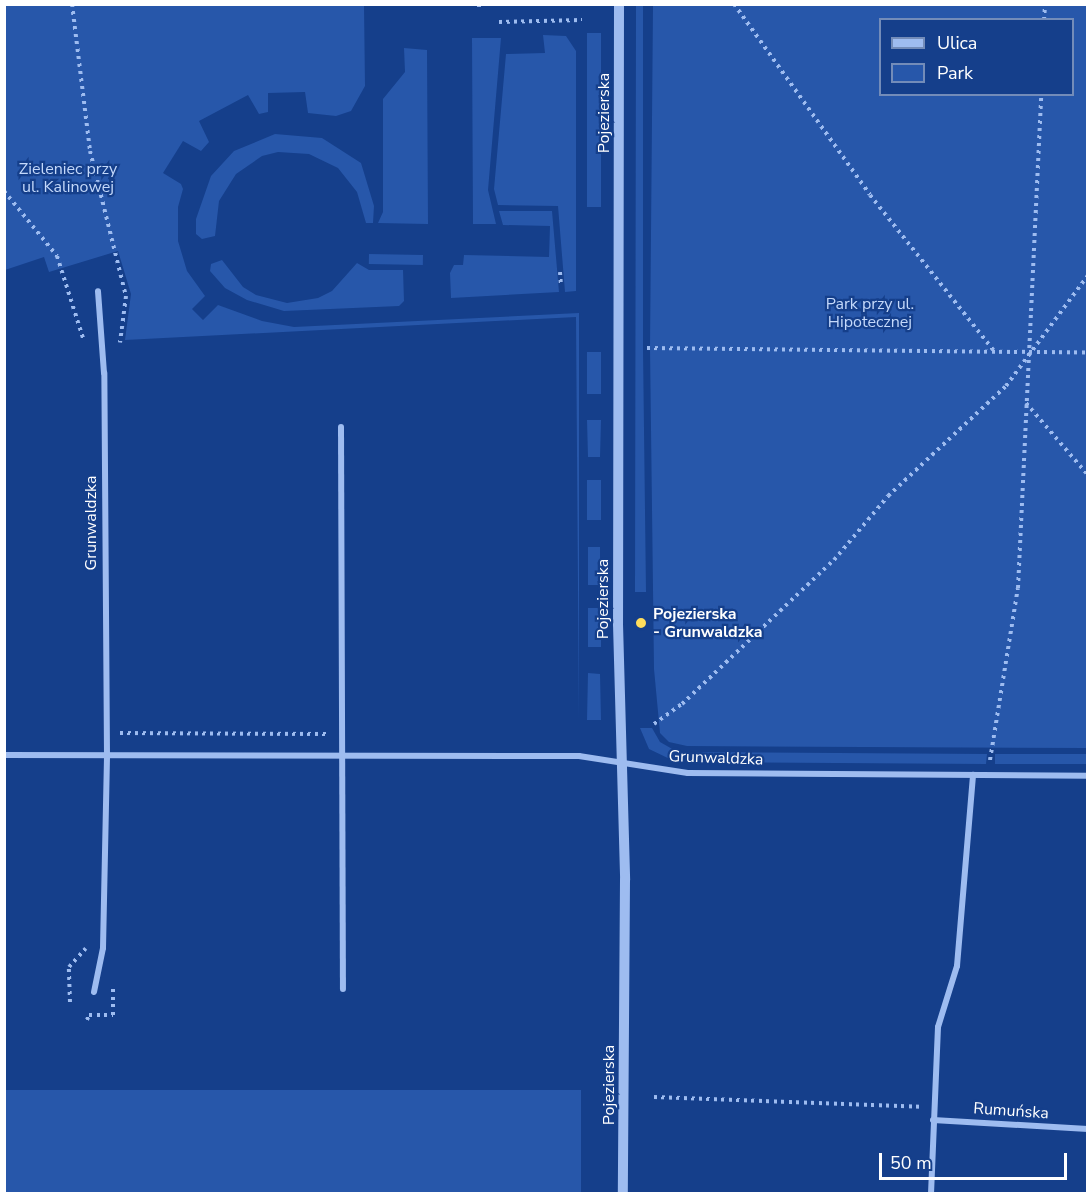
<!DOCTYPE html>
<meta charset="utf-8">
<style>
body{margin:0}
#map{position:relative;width:1092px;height:1198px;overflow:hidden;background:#153f8b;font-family:"Nunito Sans",sans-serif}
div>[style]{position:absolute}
.green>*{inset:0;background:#2757aa;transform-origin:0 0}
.path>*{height:4px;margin-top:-2px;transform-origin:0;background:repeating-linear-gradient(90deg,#9ebcf0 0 3px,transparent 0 7.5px)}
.minor>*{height:6px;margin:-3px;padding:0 3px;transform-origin:3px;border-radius:3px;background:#9ebcf0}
.tertiary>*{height:10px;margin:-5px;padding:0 5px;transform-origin:5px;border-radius:5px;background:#9ebcf0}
.dots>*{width:16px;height:16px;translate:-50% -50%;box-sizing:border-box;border:3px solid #153f8b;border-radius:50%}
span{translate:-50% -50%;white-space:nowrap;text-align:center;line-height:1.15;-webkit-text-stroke:4.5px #153f8b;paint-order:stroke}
.street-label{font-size:16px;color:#fff}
.park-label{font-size:16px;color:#c4d9fb}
.poi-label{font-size:16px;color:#fff;font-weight:700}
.left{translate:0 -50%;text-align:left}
.frame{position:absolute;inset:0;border:6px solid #fff;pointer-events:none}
.legend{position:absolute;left:879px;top:18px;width:195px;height:78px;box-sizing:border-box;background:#153f8b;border:2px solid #738cb9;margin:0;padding:8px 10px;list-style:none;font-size:18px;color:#fff}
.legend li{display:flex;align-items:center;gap:12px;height:30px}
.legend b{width:30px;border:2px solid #738cb9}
.scale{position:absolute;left:879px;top:1153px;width:188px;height:27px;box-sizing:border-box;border:3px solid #fff;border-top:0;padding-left:8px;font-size:18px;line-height:21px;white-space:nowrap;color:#fff;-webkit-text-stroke:4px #153f8b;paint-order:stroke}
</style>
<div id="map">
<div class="green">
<div style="clip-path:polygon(5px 4px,364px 5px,365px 86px,351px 111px,336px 116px,308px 113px,305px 92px,268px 93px,268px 112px,259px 114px,248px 95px,199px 121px,209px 142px,201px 151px,183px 141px,163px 173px,181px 184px,183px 189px,178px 207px,178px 241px,187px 271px,205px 296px,192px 309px,203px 320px,218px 305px,262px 321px,294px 327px,579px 313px,579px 722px,576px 317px,125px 340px,131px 294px,118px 251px,49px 272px,44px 257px,5px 270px,5px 207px,9px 211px,4px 206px)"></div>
<div style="clip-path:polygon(643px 4px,643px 348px,646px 592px,635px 592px,636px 5px)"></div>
<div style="clip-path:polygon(evenodd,653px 5px,1087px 5px,1087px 748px,687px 746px,669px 742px,660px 733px,654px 669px,650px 348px,653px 5px,880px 20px,1072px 20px,1072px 94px,880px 94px,880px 20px)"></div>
<div style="left:587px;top:33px;width:14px;height:174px"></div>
<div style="clip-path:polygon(543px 35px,566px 36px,576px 51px,576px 291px,565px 292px,558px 206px,498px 205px,494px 189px,506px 54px,545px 53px)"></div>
<div style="clip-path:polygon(472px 38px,501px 38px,488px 190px,496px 224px,473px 224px)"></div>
<div style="clip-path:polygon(404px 48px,427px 50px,428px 224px,378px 223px,383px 212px,383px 99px,405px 72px)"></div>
<div style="clip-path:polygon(275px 134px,322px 138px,361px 163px,374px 206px,373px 223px,366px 223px,357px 192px,338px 168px,309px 154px,278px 152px,262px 156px,236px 174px,219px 201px,215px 236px,202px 239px,196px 234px,196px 219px,211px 176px,234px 151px)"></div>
<div style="clip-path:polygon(499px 211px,552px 211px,559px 292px,451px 298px,450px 273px,454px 265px,463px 265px,464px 255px,549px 257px,550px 226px,503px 225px)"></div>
<div style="left:369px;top:254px;width:54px;height:10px;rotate:1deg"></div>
<div style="clip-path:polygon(222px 260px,243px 287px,256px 295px,287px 303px,318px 298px,332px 291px,357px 263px,369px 270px,403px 270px,404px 301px,399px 306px,284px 311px,247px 300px,225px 288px,210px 271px,211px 264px)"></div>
<div style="left:587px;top:352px;width:14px;height:42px"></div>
<div style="clip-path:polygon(587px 420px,601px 420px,600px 457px,588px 457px)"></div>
<div style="left:587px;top:480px;width:14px;height:40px"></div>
<div style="left:588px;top:547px;width:12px;height:38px"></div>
<div style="left:588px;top:608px;width:13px;height:39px"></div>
<div style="clip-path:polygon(588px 673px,600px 674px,601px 720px,587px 720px)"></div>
<div style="clip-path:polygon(640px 728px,652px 728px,660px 742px,674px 750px,674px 761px,649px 749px)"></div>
<div style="clip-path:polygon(688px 752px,987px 754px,986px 764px,697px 762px,688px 762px)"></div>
<div style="left:995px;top:754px;width:92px;height:10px"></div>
<div style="left:5px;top:1090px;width:576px;height:103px"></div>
</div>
<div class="path">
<div style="left:72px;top:4px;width:148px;rotate:83deg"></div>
<div style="left:90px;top:151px;width:149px;rotate:76.1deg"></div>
<div style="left:126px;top:296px;width:47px;rotate:97.3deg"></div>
<div style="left:479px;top:4px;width:4px;rotate:90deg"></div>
<div style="left:734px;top:4px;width:234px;rotate:54.5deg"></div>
<div style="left:870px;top:195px;width:199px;rotate:51.5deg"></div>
<div style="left:1044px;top:20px;width:16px;rotate:-86deg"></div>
<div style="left:499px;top:22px;width:83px;rotate:-1.4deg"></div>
<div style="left:4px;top:191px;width:84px;rotate:50.8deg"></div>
<div style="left:57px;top:256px;width:89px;rotate:72.4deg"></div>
<div style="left:560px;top:272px;width:13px;rotate:86deg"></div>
<div style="left:647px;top:348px;width:441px;rotate:0.6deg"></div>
<div style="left:1026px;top:403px;width:95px;rotate:49.3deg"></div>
<div style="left:654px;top:724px;width:34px;rotate:-36deg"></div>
<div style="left:682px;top:704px;width:209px;rotate:-43.5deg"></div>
<div style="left:834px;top:560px;width:84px;rotate:-49.8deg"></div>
<div style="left:888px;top:496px;width:161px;rotate:-43deg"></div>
<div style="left:1006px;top:386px;width:138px;rotate:-53.5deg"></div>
<div style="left:120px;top:733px;width:208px;rotate:0.3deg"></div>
<div style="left:990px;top:760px;width:174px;rotate:-80.8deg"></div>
<div style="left:1018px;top:588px;width:495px;rotate:-87.3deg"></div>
<div style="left:70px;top:1002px;width:35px;rotate:-92deg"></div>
<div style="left:69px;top:967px;width:25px;rotate:-48deg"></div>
<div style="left:87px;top:1020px;width:5px;rotate:-68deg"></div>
<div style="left:89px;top:1015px;width:24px"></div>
<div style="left:113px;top:1015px;width:30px;rotate:-90deg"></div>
<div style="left:654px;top:1097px;width:267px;rotate:2.1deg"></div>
</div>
<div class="minor">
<div style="left:341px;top:427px;width:562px;rotate:89.8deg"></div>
<div style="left:4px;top:755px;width:575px;rotate:0.1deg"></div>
<div style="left:579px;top:756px;width:110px;rotate:8.9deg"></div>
<div style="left:688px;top:773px;width:400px;rotate:0.4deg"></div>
<div style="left:94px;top:992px;width:45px;rotate:-78.4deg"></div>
<div style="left:103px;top:948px;width:193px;rotate:-88.8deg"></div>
<div style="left:107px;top:755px;width:382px;rotate:-90.4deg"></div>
<div style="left:104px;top:373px;width:82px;rotate:-94.2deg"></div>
<div style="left:933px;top:1120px;width:155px;rotate:3.3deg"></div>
<div style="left:931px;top:1194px;width:167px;rotate:-87.6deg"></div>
<div style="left:938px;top:1027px;width:64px;rotate:-72.7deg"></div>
<div style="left:957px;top:966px;width:192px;rotate:-85.2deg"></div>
</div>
<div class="tertiary">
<div style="left:619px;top:4px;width:620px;rotate:90.09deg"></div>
<div style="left:618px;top:624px;width:256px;rotate:88.4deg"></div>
<div style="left:625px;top:880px;width:314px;rotate:90.4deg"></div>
</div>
<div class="dots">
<div style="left:641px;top:623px;background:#ffdd5c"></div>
</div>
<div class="street-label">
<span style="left:604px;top:113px;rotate:-90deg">Pojezierska</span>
<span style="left:91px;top:523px;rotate:-90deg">Grunwaldzka</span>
<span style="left:603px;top:599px;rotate:-90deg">Pojezierska</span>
<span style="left:716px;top:758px;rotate:2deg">Grunwaldzka</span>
<span style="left:609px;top:1085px;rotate:-90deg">Pojezierska</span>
<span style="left:1011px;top:1111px;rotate:4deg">Rumuńska</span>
</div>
<div class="park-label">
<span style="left:68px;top:178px">Zieleniec przy<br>ul. Kalinowej</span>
<span style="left:870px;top:313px">Park przy ul.<br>Hipotecznej</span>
</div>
<div class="poi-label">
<span class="left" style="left:653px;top:623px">Pojezierska<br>- Grunwaldzka</span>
</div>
<div class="frame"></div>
<ul class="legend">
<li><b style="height:8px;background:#9ebcf0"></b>Ulica</li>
<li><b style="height:16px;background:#2757aa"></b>Park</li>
</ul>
<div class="scale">50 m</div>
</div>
